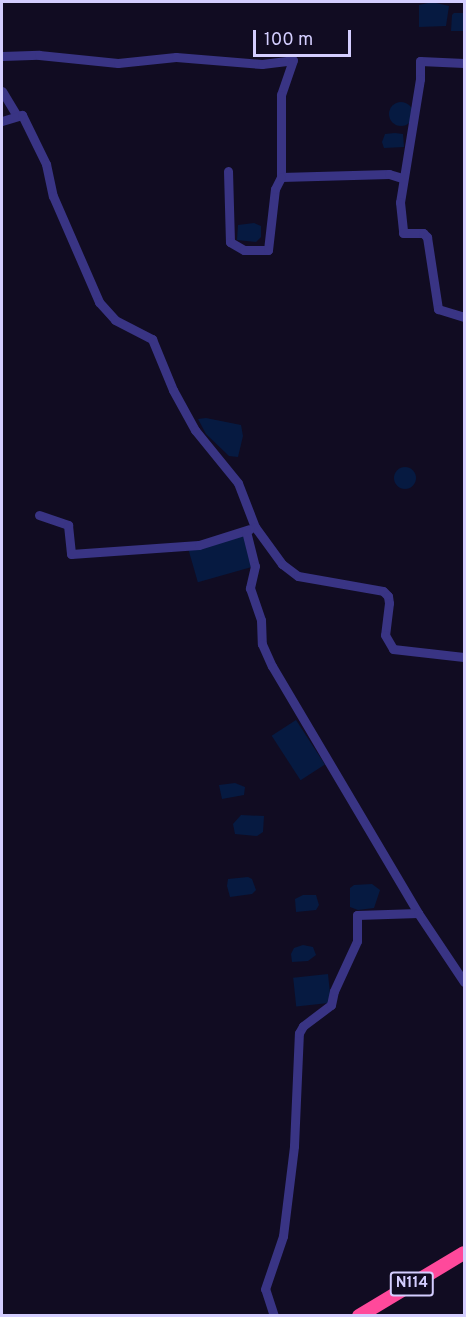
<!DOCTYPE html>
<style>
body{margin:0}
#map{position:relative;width:466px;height:1317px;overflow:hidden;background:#110c22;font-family:Overpass,sans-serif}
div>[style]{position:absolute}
.water>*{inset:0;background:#061a41;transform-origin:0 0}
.round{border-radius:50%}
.minor>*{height:9px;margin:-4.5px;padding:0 4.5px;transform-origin:4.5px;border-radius:4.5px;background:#393484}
.highway>*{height:14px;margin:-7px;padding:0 7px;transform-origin:7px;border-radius:7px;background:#ff499b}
span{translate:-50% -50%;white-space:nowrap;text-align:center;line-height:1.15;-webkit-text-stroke:5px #110c22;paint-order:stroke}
.shield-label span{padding:2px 4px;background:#110c22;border:2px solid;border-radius:4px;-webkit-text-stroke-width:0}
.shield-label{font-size:15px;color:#d4ceff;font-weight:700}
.frame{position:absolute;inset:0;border:3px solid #d4ceff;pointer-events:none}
.scale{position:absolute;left:253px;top:30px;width:98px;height:27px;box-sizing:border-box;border:3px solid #d4ceff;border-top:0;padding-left:8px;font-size:18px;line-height:21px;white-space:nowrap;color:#d4ceff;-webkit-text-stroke:4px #110c22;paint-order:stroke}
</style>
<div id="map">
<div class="water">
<div style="clip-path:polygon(432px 2px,449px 6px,446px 26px,419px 27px,419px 5px)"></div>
<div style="clip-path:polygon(454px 13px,464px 13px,464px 31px,451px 31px,452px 15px)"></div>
<div class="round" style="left:389px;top:102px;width:24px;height:24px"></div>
<div style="clip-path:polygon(395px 133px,403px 134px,404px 147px,384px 148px,382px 142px,385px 134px)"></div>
<div style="clip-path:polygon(254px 223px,261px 226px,261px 237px,256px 242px,237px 240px,238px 225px)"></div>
<div style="clip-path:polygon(206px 418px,241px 425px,243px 436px,238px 457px,229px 456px,206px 434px,198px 419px)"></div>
<div class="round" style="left:394px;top:467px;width:22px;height:22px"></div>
<div style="left:243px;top:533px;width:35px;height:57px;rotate:74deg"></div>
<div style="left:296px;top:720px;width:53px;height:29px;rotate:57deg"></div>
<div style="clip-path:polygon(235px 783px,245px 787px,244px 795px,222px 799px,219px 785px)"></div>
<div style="clip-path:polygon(241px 815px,264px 816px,263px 832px,257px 836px,235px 834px,233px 824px)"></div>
<div style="clip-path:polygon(248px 877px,252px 879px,256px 890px,252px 894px,230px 897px,227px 886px,228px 879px)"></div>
<div style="clip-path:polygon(372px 884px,380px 890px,374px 908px,358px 910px,350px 907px,350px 888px,354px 885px)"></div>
<div style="clip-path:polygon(303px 895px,316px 895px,319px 905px,316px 910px,296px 912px,295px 899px)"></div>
<div style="clip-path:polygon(303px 945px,313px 947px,316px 955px,308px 961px,292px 962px,291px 954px,294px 948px)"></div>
<div style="left:328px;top:974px;width:29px;height:35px;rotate:84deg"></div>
</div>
<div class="minor">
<div style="left:2px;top:56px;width:37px;rotate:-2deg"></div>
<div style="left:39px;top:55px;width:79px;rotate:5.8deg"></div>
<div style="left:118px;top:63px;width:58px;rotate:-5.9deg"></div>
<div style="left:176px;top:57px;width:86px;rotate:4.7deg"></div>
<div style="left:262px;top:64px;width:31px;rotate:-7deg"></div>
<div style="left:293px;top:60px;width:37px;rotate:109deg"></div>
<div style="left:281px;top:95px;width:82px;rotate:90deg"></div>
<div style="left:281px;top:177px;width:108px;rotate:-1.6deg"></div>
<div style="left:389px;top:174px;width:14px;rotate:17deg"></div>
<div style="left:464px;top:63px;width:44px;rotate:-177.4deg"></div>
<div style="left:420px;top:61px;width:18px;rotate:90deg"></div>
<div style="left:420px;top:79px;width:125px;rotate:99.2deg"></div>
<div style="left:400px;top:202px;width:31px;rotate:84deg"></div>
<div style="left:403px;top:233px;width:20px"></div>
<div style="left:423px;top:233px;width:6px;rotate:45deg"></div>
<div style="left:427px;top:237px;width:73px;rotate:81.3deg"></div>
<div style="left:438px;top:309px;width:27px;rotate:17deg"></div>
<div style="left:2px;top:91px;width:29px;rotate:59deg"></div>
<div style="left:2px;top:121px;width:21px;rotate:-17deg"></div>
<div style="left:22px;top:115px;width:55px;rotate:63.9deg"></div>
<div style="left:46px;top:164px;width:33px;rotate:78deg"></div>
<div style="left:53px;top:196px;width:116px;rotate:66.5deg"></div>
<div style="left:99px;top:302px;width:24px;rotate:48deg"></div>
<div style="left:115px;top:320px;width:42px;rotate:27.2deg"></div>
<div style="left:152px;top:339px;width:55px;rotate:67.6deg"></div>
<div style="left:173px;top:390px;width:46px;rotate:61.2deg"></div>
<div style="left:195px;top:430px;width:68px;rotate:50.9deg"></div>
<div style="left:238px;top:483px;width:47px;rotate:68.9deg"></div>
<div style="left:255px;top:527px;width:46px;rotate:53.9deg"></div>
<div style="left:282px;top:564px;width:20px;rotate:37deg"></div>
<div style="left:298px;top:576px;width:86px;rotate:10deg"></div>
<div style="left:383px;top:591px;width:7px;rotate:45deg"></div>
<div style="left:388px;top:596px;width:7px;rotate:82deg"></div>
<div style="left:389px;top:603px;width:32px;rotate:97deg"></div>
<div style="left:385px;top:635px;width:16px;rotate:60deg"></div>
<div style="left:393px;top:649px;width:71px;rotate:6.4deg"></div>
<div style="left:228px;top:171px;width:71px;rotate:88.4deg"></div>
<div style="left:230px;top:242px;width:16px;rotate:30deg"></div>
<div style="left:244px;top:250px;width:24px"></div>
<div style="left:268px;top:250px;width:61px;rotate:-83.5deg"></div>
<div style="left:275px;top:189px;width:13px;rotate:-63deg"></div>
<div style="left:39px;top:515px;width:31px;rotate:19deg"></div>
<div style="left:68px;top:525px;width:29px;rotate:84deg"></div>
<div style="left:71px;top:554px;width:128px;rotate:-4deg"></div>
<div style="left:199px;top:545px;width:53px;rotate:-17.4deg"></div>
<div style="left:246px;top:531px;width:36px;rotate:76deg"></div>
<div style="left:255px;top:566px;width:23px;rotate:103deg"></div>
<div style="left:250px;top:588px;width:34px;rotate:71deg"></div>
<div style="left:261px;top:620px;width:24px;rotate:88deg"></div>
<div style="left:262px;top:644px;width:24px;rotate:66deg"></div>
<div style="left:272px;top:666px;width:287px;rotate:59.4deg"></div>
<div style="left:274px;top:1316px;width:28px;rotate:-108deg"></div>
<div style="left:265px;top:1289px;width:56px;rotate:-71.2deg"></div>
<div style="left:283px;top:1236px;width:91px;rotate:-83deg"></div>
<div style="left:294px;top:1146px;width:113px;rotate:-87.5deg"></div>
<div style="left:299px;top:1033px;width:8px;rotate:-60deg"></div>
<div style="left:303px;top:1026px;width:35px;rotate:-37deg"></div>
<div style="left:331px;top:1005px;width:14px;rotate:-78deg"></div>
<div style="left:334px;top:991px;width:55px;rotate:-65.3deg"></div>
<div style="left:357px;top:941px;width:26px;rotate:-90deg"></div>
<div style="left:357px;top:915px;width:61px;rotate:-1.9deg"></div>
<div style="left:418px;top:913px;width:83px;rotate:56.3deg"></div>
</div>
<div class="highway">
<div style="left:359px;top:1316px;width:122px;rotate:-31deg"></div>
</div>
<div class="shield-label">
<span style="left:412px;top:1284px">N114</span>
</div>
<div class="frame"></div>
<div class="scale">100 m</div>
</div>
